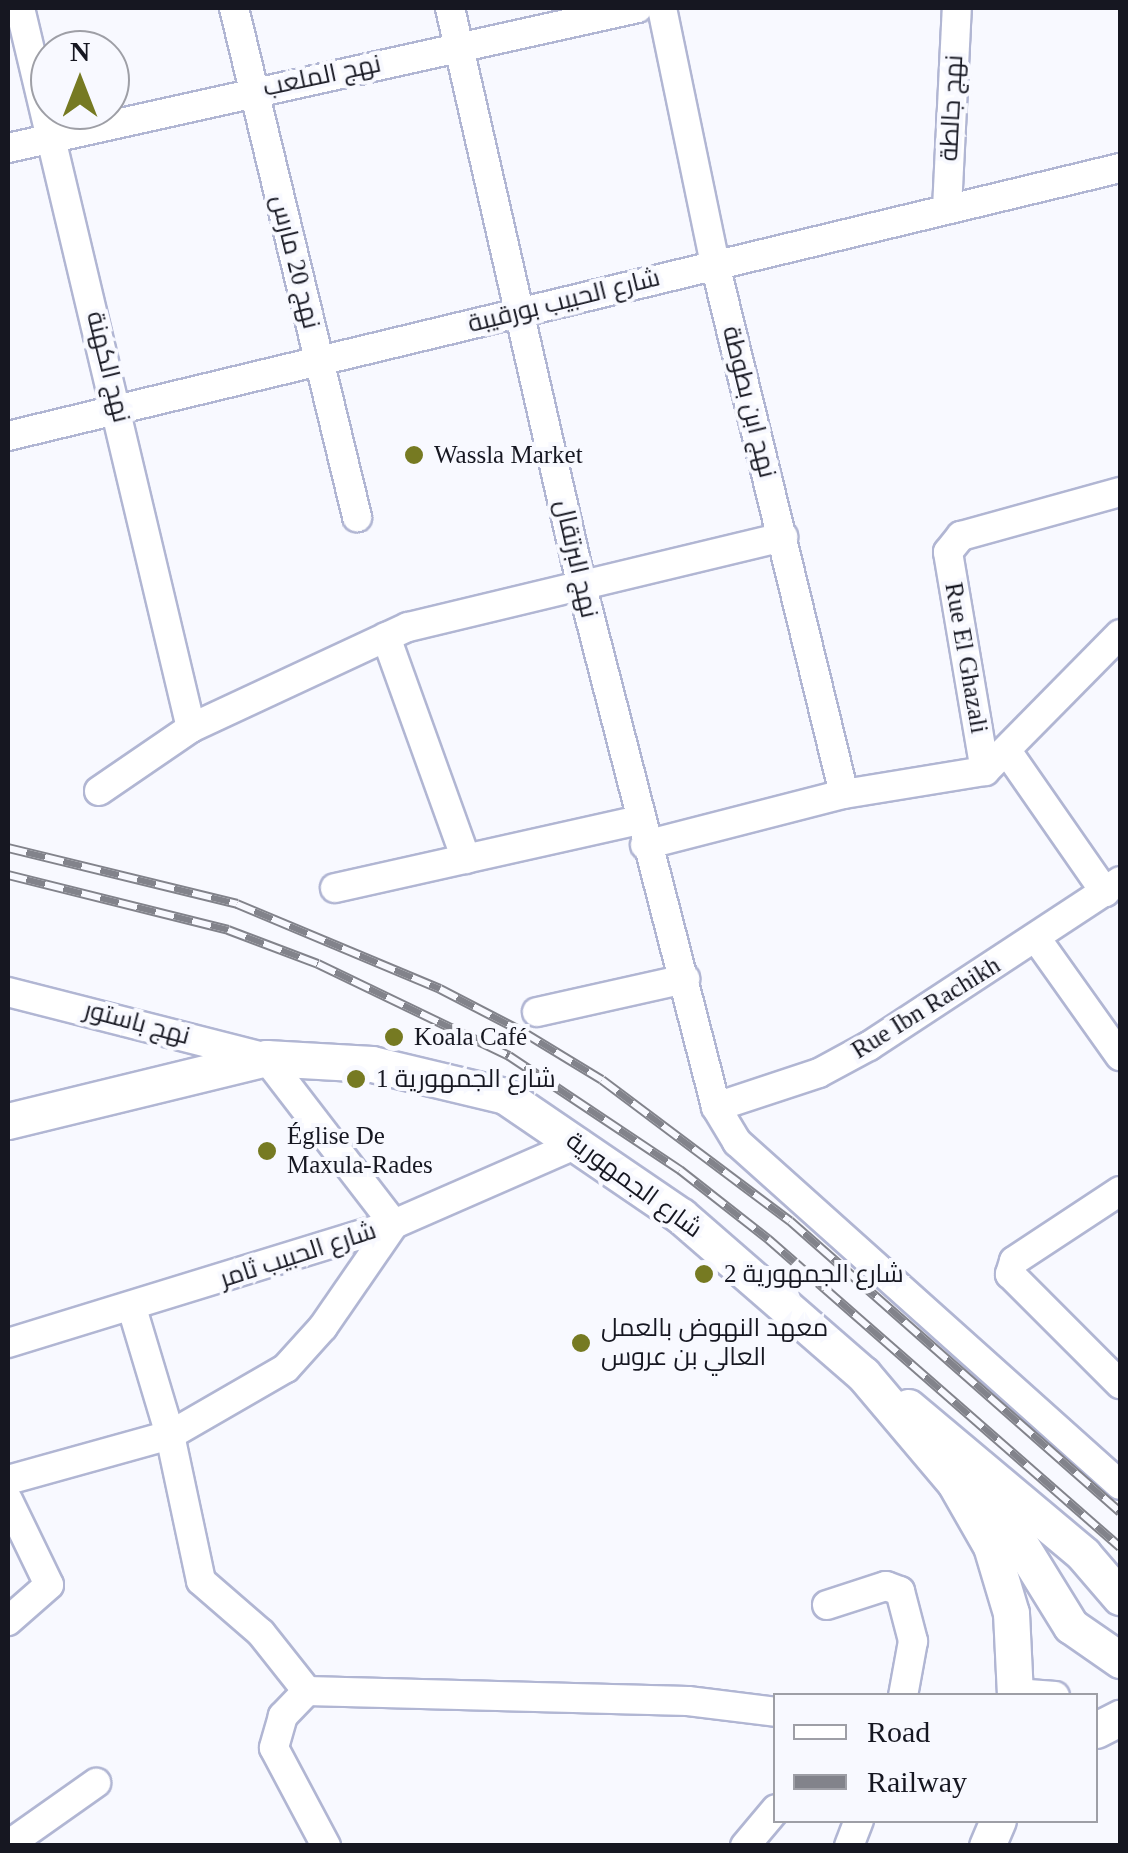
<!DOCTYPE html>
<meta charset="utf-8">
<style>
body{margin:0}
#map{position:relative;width:1128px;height:1853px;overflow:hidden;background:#f8f9ff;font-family:"Times New Roman",Cairo,serif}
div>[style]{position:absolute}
.roads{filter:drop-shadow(2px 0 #b1b6d3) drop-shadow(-2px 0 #b1b6d3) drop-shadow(0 2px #b1b6d3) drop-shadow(0 -2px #b1b6d3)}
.minor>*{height:28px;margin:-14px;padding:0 14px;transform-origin:14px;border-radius:14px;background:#fff}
.major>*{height:35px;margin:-17.5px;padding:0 17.5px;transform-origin:17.5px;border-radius:17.5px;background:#fff}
.rail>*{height:10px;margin-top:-5px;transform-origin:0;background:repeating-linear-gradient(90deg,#f8f9ff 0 19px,#82838b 0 38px);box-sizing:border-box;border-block:2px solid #82838b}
.dots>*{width:28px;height:28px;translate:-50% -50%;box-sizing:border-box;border:5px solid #f8f9ff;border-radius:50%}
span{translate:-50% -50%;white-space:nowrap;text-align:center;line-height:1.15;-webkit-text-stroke:8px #f8f9ff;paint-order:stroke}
.street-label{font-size:25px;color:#161721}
.poi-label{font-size:25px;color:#161721}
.left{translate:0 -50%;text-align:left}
.frame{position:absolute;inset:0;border:10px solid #161721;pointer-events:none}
.legend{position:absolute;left:773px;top:1693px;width:325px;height:130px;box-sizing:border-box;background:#f8f9ff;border:2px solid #9e9fa6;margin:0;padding:12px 18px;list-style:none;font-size:30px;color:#161721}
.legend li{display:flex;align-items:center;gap:20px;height:50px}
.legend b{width:50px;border:2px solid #9e9fa6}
.north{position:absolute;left:30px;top:30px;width:100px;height:100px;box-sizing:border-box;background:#f8f9ff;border:2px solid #9e9fa6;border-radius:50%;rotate:0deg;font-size:28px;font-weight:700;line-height:40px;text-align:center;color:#161721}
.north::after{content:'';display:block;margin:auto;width:35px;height:45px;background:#767a22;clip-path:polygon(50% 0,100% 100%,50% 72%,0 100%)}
</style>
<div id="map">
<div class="roads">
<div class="minor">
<div style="left:20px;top:8px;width:740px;rotate:76.64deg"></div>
<div style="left:234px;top:8px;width:524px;rotate:76.41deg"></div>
<div style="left:450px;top:8px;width:590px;rotate:77.17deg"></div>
<div style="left:581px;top:583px;width:541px;rotate:75.55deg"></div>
<div style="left:716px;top:1107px;width:41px;rotate:59deg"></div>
<div style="left:737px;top:1142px;width:514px;rotate:41.85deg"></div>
<div style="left:662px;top:8px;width:261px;rotate:78.3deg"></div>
<div style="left:715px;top:264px;width:545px;rotate:76.32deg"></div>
<div style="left:8px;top:148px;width:645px;rotate:-12.53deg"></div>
<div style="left:947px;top:209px;width:201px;rotate:-87.2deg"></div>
<div style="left:8px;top:436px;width:1144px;rotate:-13.55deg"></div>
<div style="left:386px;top:637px;width:236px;rotate:70.2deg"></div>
<div style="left:1007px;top:751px;width:172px;rotate:55.2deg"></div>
<div style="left:985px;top:771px;width:222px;rotate:-99.6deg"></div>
<div style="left:948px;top:552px;width:21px;rotate:-51deg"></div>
<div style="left:961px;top:536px;width:165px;rotate:-15.5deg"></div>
<div style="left:99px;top:791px;width:112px;rotate:-34.4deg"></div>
<div style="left:191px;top:728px;width:239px;rotate:-25deg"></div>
<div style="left:408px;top:627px;width:386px;rotate:-13.5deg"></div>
<div style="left:645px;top:845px;width:205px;rotate:-14.4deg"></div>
<div style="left:844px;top:794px;width:143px;rotate:-9.3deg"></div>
<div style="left:985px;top:771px;width:192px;rotate:-45.4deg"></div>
<div style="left:335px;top:888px;width:312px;rotate:-12.6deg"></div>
<div style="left:1036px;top:938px;width:145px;rotate:54.6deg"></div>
<div style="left:8px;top:992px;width:266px;rotate:14.3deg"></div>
<div style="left:266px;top:1058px;width:210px;rotate:52.4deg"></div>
<div style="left:537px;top:1012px;width:152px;rotate:-12.6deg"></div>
<div style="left:716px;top:1107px;width:108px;rotate:-18.3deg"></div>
<div style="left:819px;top:1073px;width:57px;rotate:-28.4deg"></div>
<div style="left:869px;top:1046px;width:300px;rotate:-33.3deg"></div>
<div style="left:1120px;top:1191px;width:127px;rotate:146.6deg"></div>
<div style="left:1014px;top:1261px;width:14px;rotate:107deg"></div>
<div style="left:1010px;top:1274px;width:156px;rotate:45deg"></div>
<div style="left:132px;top:1308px;width:133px;rotate:73.3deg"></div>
<div style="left:170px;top:1435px;width:149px;rotate:78deg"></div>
<div style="left:201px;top:1581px;width:79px;rotate:40.9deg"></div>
<div style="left:261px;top:1633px;width:74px;rotate:51.6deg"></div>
<div style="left:8px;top:1343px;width:404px;rotate:-17.1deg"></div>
<div style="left:394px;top:1224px;width:202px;rotate:-23.6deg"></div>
<div style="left:8px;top:1480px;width:168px;rotate:-15.5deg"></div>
<div style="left:170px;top:1435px;width:134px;rotate:-30deg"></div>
<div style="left:286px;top:1368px;width:55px;rotate:-47.9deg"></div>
<div style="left:323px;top:1327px;width:125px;rotate:-55.4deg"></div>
<div style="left:8px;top:1500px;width:94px;rotate:64.2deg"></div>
<div style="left:49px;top:1585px;width:55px;rotate:138.7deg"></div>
<div style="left:827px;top:1605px;width:62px;rotate:-17.9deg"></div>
<div style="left:886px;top:1586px;width:15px;rotate:20deg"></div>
<div style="left:900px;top:1591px;width:52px;rotate:75.4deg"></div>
<div style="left:913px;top:1641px;width:56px;rotate:100.3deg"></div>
<div style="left:307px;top:1691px;width:381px;rotate:1.5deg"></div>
<div style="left:688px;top:1701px;width:89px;rotate:7.1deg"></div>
<div style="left:307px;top:1691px;width:35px;rotate:134deg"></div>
<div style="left:283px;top:1716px;width:33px;rotate:106deg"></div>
<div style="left:274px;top:1748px;width:111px;rotate:62deg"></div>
<div style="left:1015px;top:1693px;width:40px;rotate:4.3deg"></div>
<div style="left:8px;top:1845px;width:108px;rotate:-35.2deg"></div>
<div style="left:745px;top:1846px;width:48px;rotate:-50deg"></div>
<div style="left:849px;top:1846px;width:28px;rotate:-69deg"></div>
</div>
<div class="major">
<div style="left:8px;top:1121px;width:266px;rotate:-13.7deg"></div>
<div style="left:266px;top:1058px;width:106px;rotate:3.2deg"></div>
<div style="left:372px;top:1064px;width:137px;rotate:13.5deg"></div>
<div style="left:505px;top:1096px;width:213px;rotate:34.3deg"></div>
<div style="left:681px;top:1216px;width:241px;rotate:41deg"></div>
<div style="left:863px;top:1374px;width:143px;rotate:49.8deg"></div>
<div style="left:955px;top:1483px;width:73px;rotate:60.3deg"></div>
<div style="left:991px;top:1546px;width:70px;rotate:73.4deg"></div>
<div style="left:1011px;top:1613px;width:83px;rotate:87.2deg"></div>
<div style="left:908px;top:1407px;width:229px;rotate:40deg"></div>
<div style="left:1083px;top:1554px;width:57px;rotate:49.3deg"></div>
<div style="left:985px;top:1487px;width:163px;rotate:58.3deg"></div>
<div style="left:1071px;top:1626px;width:60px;rotate:34.8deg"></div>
<div style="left:1096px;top:1730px;width:27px;rotate:-27deg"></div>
<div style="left:987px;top:1846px;width:28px;rotate:-67deg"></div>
</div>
</div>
<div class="rail">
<div style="left:8px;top:848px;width:236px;rotate:13.7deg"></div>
<div style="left:237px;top:904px;width:220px;rotate:22.7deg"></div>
<div style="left:440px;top:989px;width:93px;rotate:27.4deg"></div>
<div style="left:523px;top:1032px;width:92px;rotate:31.3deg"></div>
<div style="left:602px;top:1080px;width:235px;rotate:36.9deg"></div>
<div style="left:790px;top:1221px;width:440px;rotate:41.4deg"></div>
<div style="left:8px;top:875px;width:227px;rotate:14deg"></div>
<div style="left:228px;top:930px;width:96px;rotate:20.7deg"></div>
<div style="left:318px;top:964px;width:212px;rotate:25.7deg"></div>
<div style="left:509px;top:1056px;width:206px;rotate:33.7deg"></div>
<div style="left:680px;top:1170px;width:112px;rotate:38.1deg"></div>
<div style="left:768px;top:1239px;width:468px;rotate:41.2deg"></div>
</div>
<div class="dots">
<div style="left:414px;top:455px;background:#767a22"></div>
<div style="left:394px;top:1037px;background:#767a22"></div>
<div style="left:356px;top:1079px;background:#767a22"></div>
<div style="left:267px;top:1151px;background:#767a22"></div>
<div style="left:704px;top:1274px;background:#767a22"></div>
<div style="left:581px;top:1343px;background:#767a22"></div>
</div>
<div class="street-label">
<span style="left:322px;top:76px;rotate:-12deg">نهج الملعب</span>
<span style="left:952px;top:108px;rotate:-87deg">نهج جالطة</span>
<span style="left:295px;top:262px;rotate:76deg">نهج 20 مارس</span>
<span style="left:564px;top:301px;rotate:-14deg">شارع الحبيب بورقيبة</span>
<span style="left:108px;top:367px;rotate:76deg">نهج الكهنة</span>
<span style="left:749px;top:402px;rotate:76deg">نهج ابن بطوطة</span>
<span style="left:576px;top:559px;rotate:77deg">نهج البرتقال</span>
<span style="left:966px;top:658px;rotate:80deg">Rue El Ghazali</span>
<span style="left:926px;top:1008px;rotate:-32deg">Rue Ibn Rachikh</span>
<span style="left:137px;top:1023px;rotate:15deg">نهج باستور</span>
<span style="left:634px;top:1185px;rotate:36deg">شارع الجمهورية</span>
<span style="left:298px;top:1255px;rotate:-18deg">شارع الحبيب ثامر</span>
</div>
<div class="poi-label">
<span class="left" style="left:434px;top:455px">Wassla Market</span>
<span class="left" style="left:414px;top:1037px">Koala Café</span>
<span class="left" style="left:376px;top:1079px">شارع الجمهورية 1</span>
<span class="left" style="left:287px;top:1151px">Église De<br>Maxula-Rades</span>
<span class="left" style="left:724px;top:1274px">شارع الجمهورية 2</span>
<span class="left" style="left:601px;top:1343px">معهد النهوض بالعمل<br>العالي بن عروس</span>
</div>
<div class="frame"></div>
<ul class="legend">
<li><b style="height:12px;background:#fff"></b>Road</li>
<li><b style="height:12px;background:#82838b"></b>Railway</li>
</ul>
<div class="north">N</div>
</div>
